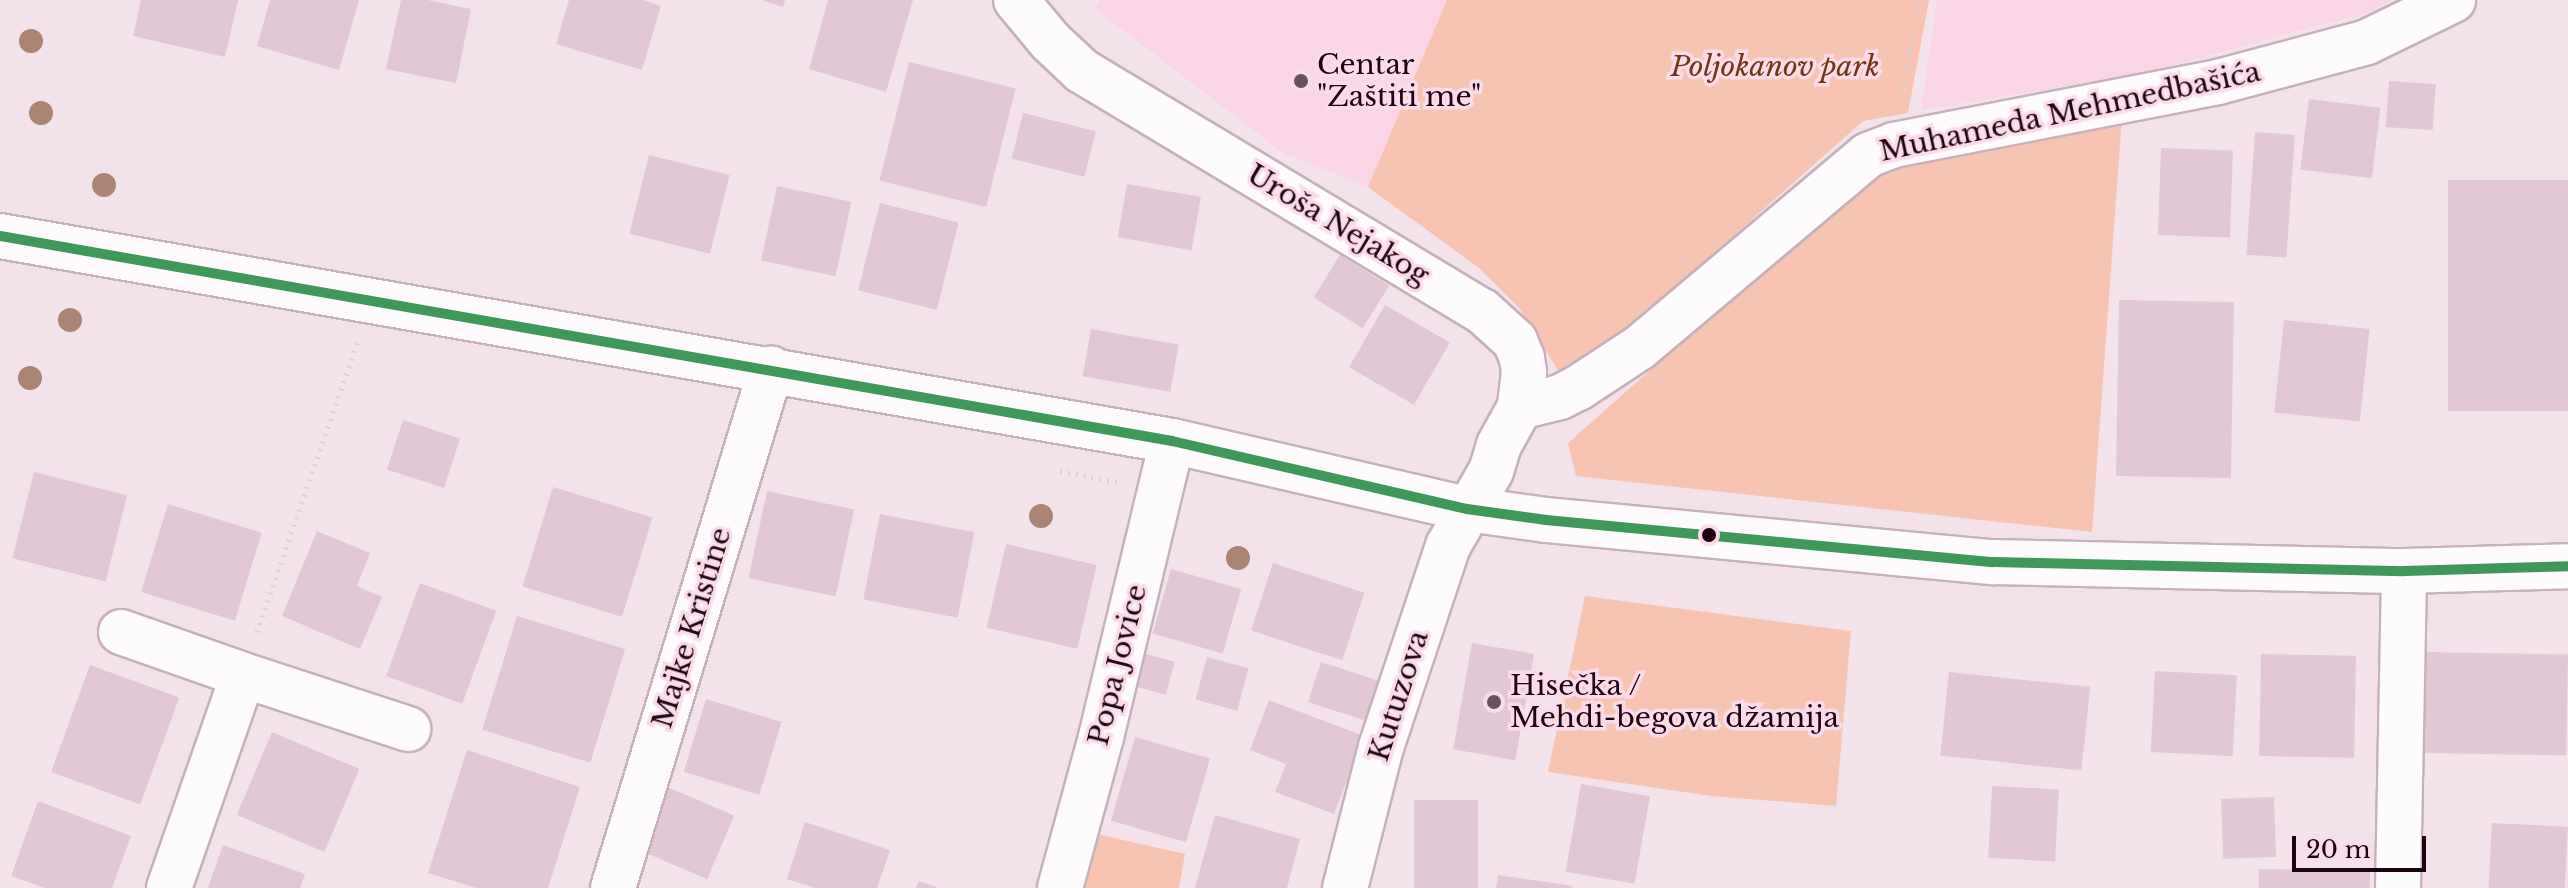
<!DOCTYPE html>
<meta charset="utf-8">
<style>
body{margin:0}
#map{position:relative;width:2568px;height:888px;overflow:hidden;background:#f4e2eb;font-family:"Libre Baskerville",serif}
div>[style]{position:absolute}
.built>*{inset:0;background:#fad5e6}
.green>*{inset:0;background:#f6c4b1}
.building>*{inset:0;background:#e2c7d4;transform-origin:0 0}
.path>*{height:5px;margin-top:-2.5px;transform-origin:0;background:repeating-linear-gradient(90deg,#dad4d7 0 2px,transparent 0 8px)}
.roads{filter:drop-shadow(2px 0 #c7b1bc) drop-shadow(-2px 0 #c7b1bc) drop-shadow(0 2px #c7b1bc) drop-shadow(0 -2px #c7b1bc)}
.minor>*{height:44px;margin:-22px;padding:0 22px;transform-origin:22px;border-radius:22px;background:#fdfbfc}
.secondary>*{height:44px;margin:-22px;padding:0 22px;transform-origin:22px;border-radius:22px;background:#fdfbfc}
.bus-1>*{height:10px;margin:-5px;padding:0 5px;transform-origin:5px;border-radius:5px;background:#3e9859}
.trees>*{width:24px;height:24px;margin:-12px;border-radius:50%;background:#ac8474}
.dots>*{width:22px;height:22px;translate:-50% -50%;box-sizing:border-box;border:4px solid #fbdbea;border-radius:50%}
span{translate:-50% -50%;white-space:nowrap;text-align:center;line-height:1.15;-webkit-text-stroke:7px #fbdbea;paint-order:stroke}
.poi-label{font-size:28px;color:#1d0412}
.left{translate:0 -50%;text-align:left}
.park-label{font-size:28px;color:#723712;font-style:italic}
.street-label{font-size:28px;color:#1d0412}
.scale{position:absolute;left:2292px;top:836px;width:134px;height:36px;box-sizing:border-box;border:4px solid #1d0412;border-top:0;padding-left:10px;font-size:24px;line-height:28px;white-space:nowrap;color:#1d0412;-webkit-text-stroke:6px #fbdbea;paint-order:stroke}
</style>
<div id="map">
<div class="built">
<div style="clip-path:polygon(1100px 0,1447px 0,1368px 187px,1283px 153px,1095px 9px)"></div>
<div style="clip-path:polygon(1937px 0,2391px 0,2369px 12px,2140px 74px,1921px 110px)"></div>
</div>
<div class="green">
<div style="clip-path:polygon(1447px 0,1929px 0,1908px 113px,1863px 121px,1586px 367px,1561px 375px,1519px 308px,1479px 268px,1368px 187px)"></div>
<div style="clip-path:polygon(2122px 117px,2092px 532px,1576px 476px,1568px 443px,1857px 187px,1884px 171px)"></div>
<div style="clip-path:polygon(1585px 596px,1851px 631px,1836px 806px,1711px 796px,1548px 772px)"></div>
<div style="clip-path:polygon(1088px 832px,1185px 854px,1179px 888px,1071px 888px)"></div>
</div>
<div class="building">
<div style="clip-path:polygon(141px 0,238px 0,225px 57px,133px 36px)"></div>
<div style="clip-path:polygon(270px 0,359px 0,339px 70px,257px 46px)"></div>
<div style="clip-path:polygon(401px 0,428px 0,471px 9px,456px 83px,386px 69px)"></div>
<div style="clip-path:polygon(569px 0,643px 0,661px 6px,642px 70px,556px 44px)"></div>
<div style="clip-path:polygon(762px 0,785px 0,783px 7px)"></div>
<div style="clip-path:polygon(828px 0,913px 0,886px 92px,809px 69px)"></div>
<div style="left:909px;top:62px;width:110px;height:122px;rotate:14deg"></div>
<div style="left:2389px;top:81px;width:47px;height:46px;rotate:4deg"></div>
<div style="left:2309px;top:99px;width:72px;height:71px;rotate:7deg"></div>
<div style="left:1023px;top:113px;width:75px;height:47px;rotate:14deg"></div>
<div style="left:2255px;top:132px;width:40px;height:123px;rotate:4deg"></div>
<div style="left:2161px;top:148px;width:72px;height:87px;rotate:2deg"></div>
<div style="left:649px;top:155px;width:83px;height:81px;rotate:14deg"></div>
<div style="left:2568px;top:180px;width:231px;height:120px;rotate:90deg"></div>
<div style="left:1127px;top:184px;width:75px;height:54px;rotate:10deg"></div>
<div style="left:777px;top:186px;width:76px;height:76px;rotate:12deg"></div>
<div style="left:880px;top:203px;width:81px;height:90px;rotate:14deg"></div>
<div style="left:1340px;top:255px;width:58px;height:50px;rotate:32deg"></div>
<div style="left:2119px;top:300px;width:115px;height:176px;rotate:1deg"></div>
<div style="left:1385px;top:305px;width:75px;height:72px;rotate:30deg"></div>
<div style="left:2284px;top:320px;width:86px;height:93px;rotate:6deg"></div>
<div style="left:1091px;top:329px;width:89px;height:48px;rotate:10deg"></div>
<div style="left:403px;top:420px;width:60px;height:52px;rotate:18deg"></div>
<div style="left:34px;top:472px;width:96px;height:89px;rotate:14deg"></div>
<div style="left:553px;top:487px;width:104px;height:104px;rotate:17deg"></div>
<div style="left:767px;top:491px;width:89px;height:89px;rotate:12deg"></div>
<div style="left:168px;top:504px;width:98px;height:92px;rotate:17deg"></div>
<div style="left:880px;top:514px;width:96px;height:87px;rotate:11deg"></div>
<div style="clip-path:polygon(317px 531px,370px 553px,357px 586px,382px 597px,360px 649px,282px 616px)"></div>
<div style="left:1006px;top:544px;width:93px;height:86px;rotate:13deg"></div>
<div style="left:1273px;top:563px;width:96px;height:71px;rotate:18deg"></div>
<div style="left:1171px;top:569px;width:73px;height:67px;rotate:16deg"></div>
<div style="left:420px;top:583px;width:81px;height:99px;rotate:20deg"></div>
<div style="left:517px;top:616px;width:113px;height:119px;rotate:17deg"></div>
<div style="left:1472px;top:643px;width:63px;height:108px;rotate:10deg"></div>
<div style="left:1138px;top:652px;width:38px;height:34px;rotate:15deg"></div>
<div style="left:2422px;top:652px;width:146px;height:101px;rotate:1deg"></div>
<div style="left:2261px;top:654px;width:95px;height:102px;rotate:1deg"></div>
<div style="left:1207px;top:657px;width:43px;height:44px;rotate:15deg"></div>
<div style="left:1321px;top:662px;width:60px;height:42px;rotate:18deg"></div>
<div style="left:90px;top:665px;width:95px;height:114px;rotate:20deg"></div>
<div style="left:2155px;top:671px;width:82px;height:81px;rotate:3deg"></div>
<div style="left:1949px;top:672px;width:142px;height:84px;rotate:6deg"></div>
<div style="left:706px;top:699px;width:79px;height:76px;rotate:17deg"></div>
<div style="clip-path:polygon(1269px 700px,1364px 736px,1334px 814px,1275px 792px,1286px 764px,1250px 750px)"></div>
<div style="left:272px;top:732px;width:95px;height:90px;rotate:23deg"></div>
<div style="left:1135px;top:737px;width:78px;height:87px;rotate:16deg"></div>
<div style="clip-path:polygon(467px 750px,580px 787px,548px 888px,476px 888px,428px 873px)"></div>
<div style="left:1581px;top:784px;width:70px;height:89px;rotate:10deg"></div>
<div style="left:1992px;top:786px;width:67px;height:72px;rotate:3deg"></div>
<div style="left:667px;top:787px;width:73px;height:69px;rotate:23deg"></div>
<div style="left:2274px;top:797px;width:60px;height:53px;rotate:88deg"></div>
<div style="left:1414px;top:800px;width:64px;height:88px"></div>
<div style="clip-path:polygon(38px 801px,131px 836px,112px 888px,45px 888px,11px 876px)"></div>
<div style="clip-path:polygon(1215px 815px,1300px 839px,1287px 888px,1195px 888px)"></div>
<div style="clip-path:polygon(805px 822px,890px 850px,877px 888px,815px 888px,787px 879px)"></div>
<div style="left:2492px;top:823px;width:76px;height:65px;rotate:3deg"></div>
<div style="clip-path:polygon(223px 845px,305px 874px,300px 888px,208px 888px)"></div>
<div style="left:2259px;top:869px;width:111px;height:19px;rotate:1deg"></div>
<div style="clip-path:polygon(1498px 875px,1573px 886px,1572px 888px,1496px 888px)"></div>
<div style="clip-path:polygon(918px 881px,937px 887px,937px 888px,916px 888px)"></div>
</div>
<div class="path">
<div style="left:1902px;top:98px;width:99px;rotate:-81.3deg"></div>
<div style="left:1060px;top:471px;width:58px;rotate:10.9deg"></div>
<div style="left:257px;top:632px;width:306px;rotate:-70.9deg"></div>
</div>
<div class="roads">
<div class="minor">
<div style="left:1016px;top:0;width:53px;rotate:50.3deg"></div>
<div style="left:1050px;top:41px;width:44px;rotate:43.2deg"></div>
<div style="left:1082px;top:71px;width:466px;rotate:31deg"></div>
<div style="left:1482px;top:311px;width:45px;rotate:42.3deg"></div>
<div style="left:1515px;top:341px;width:18px;rotate:68deg"></div>
<div style="left:1522px;top:358px;width:14px;rotate:82deg"></div>
<div style="left:1524px;top:372px;width:35px;rotate:97deg"></div>
<div style="left:1520px;top:407px;width:43px;rotate:118.9deg"></div>
<div style="left:1499px;top:445px;width:27px;rotate:107deg"></div>
<div style="left:1491px;top:471px;width:86px;rotate:119.8deg"></div>
<div style="left:1448px;top:546px;width:212px;rotate:108.4deg"></div>
<div style="left:1381px;top:747px;width:146px;rotate:104.3deg"></div>
<div style="left:1520px;top:407px;width:41px;rotate:-14deg"></div>
<div style="left:1560px;top:397px;width:20px;rotate:-27deg"></div>
<div style="left:1578px;top:388px;width:73px;rotate:-33.3deg"></div>
<div style="left:1639px;top:348px;width:299px;rotate:-40.1deg"></div>
<div style="left:1868px;top:155px;width:28px;rotate:-21deg"></div>
<div style="left:1894px;top:145px;width:330px;rotate:-11deg"></div>
<div style="left:2218px;top:82px;width:154px;rotate:-15deg"></div>
<div style="left:2367px;top:42px;width:96px;rotate:-26deg"></div>
<div style="left:121px;top:632px;width:129px;rotate:19.4deg"></div>
<div style="left:169px;top:888px;width:225px;rotate:-70.8deg"></div>
<div style="left:243px;top:675px;width:174px;rotate:18.1deg"></div>
<div style="left:613px;top:888px;width:543px;rotate:-73.07deg"></div>
<div style="left:1060px;top:888px;width:156px;rotate:-74.8deg"></div>
<div style="left:1101px;top:737px;width:304px;rotate:-76.5deg"></div>
<div style="left:2398px;top:888px;width:317px;rotate:-88.9deg"></div>
</div>
<div class="secondary">
<div style="left:0;top:236px;width:1190px;rotate:9.92deg"></div>
<div style="left:1172px;top:441px;width:303px;rotate:13deg"></div>
<div style="left:1467px;top:509px;width:80px;rotate:7.9deg"></div>
<div style="left:1546px;top:520px;width:449px;rotate:5.4deg"></div>
<div style="left:1993px;top:562px;width:411px;rotate:1.3deg"></div>
<div style="left:2404px;top:571px;width:164px;rotate:-1.7deg"></div>
</div>
</div>
<div class="bus-1">
<div style="left:0;top:236px;width:1190px;rotate:9.92deg"></div>
<div style="left:1172px;top:441px;width:303px;rotate:13deg"></div>
<div style="left:1467px;top:509px;width:80px;rotate:7.9deg"></div>
<div style="left:1546px;top:520px;width:449px;rotate:5.4deg"></div>
<div style="left:1993px;top:562px;width:411px;rotate:1.3deg"></div>
<div style="left:2404px;top:571px;width:164px;rotate:-1.7deg"></div>
</div>
<div class="trees">
<div style="left:31px;top:41px"></div>
<div style="left:41px;top:113px"></div>
<div style="left:104px;top:185px"></div>
<div style="left:70px;top:320px"></div>
<div style="left:30px;top:378px"></div>
<div style="left:1041px;top:516px"></div>
<div style="left:1238px;top:558px"></div>
</div>
<div class="dots">
<div style="left:1301px;top:81px;background:#68525e"></div>
<div style="left:1709px;top:535px;background:#1d0412"></div>
<div style="left:1494px;top:702px;background:#68525e"></div>
</div>
<div class="poi-label">
<span class="left" style="left:1317px;top:81px">Centar<br>"Zaštiti me"</span>
<span class="left" style="left:1510px;top:702px">Hisečka /<br>Mehdi-begova džamija</span>
</div>
<div class="park-label">
<span style="left:1775px;top:67px">Poljokanov park</span>
</div>
<div class="street-label">
<span style="left:2070px;top:112px;rotate:-12deg">Muhameda Mehmedbašića</span>
<span style="left:1338px;top:225px;rotate:31deg">Uroša Nejakog</span>
<span style="left:692px;top:628px;rotate:-73deg">Majke Kristine</span>
<span style="left:1118px;top:665px;rotate:-76deg">Popa Jovice</span>
<span style="left:1399px;top:696px;rotate:-72deg">Kutuzova</span>
</div>
<div class="scale">20 m</div>
</div>
